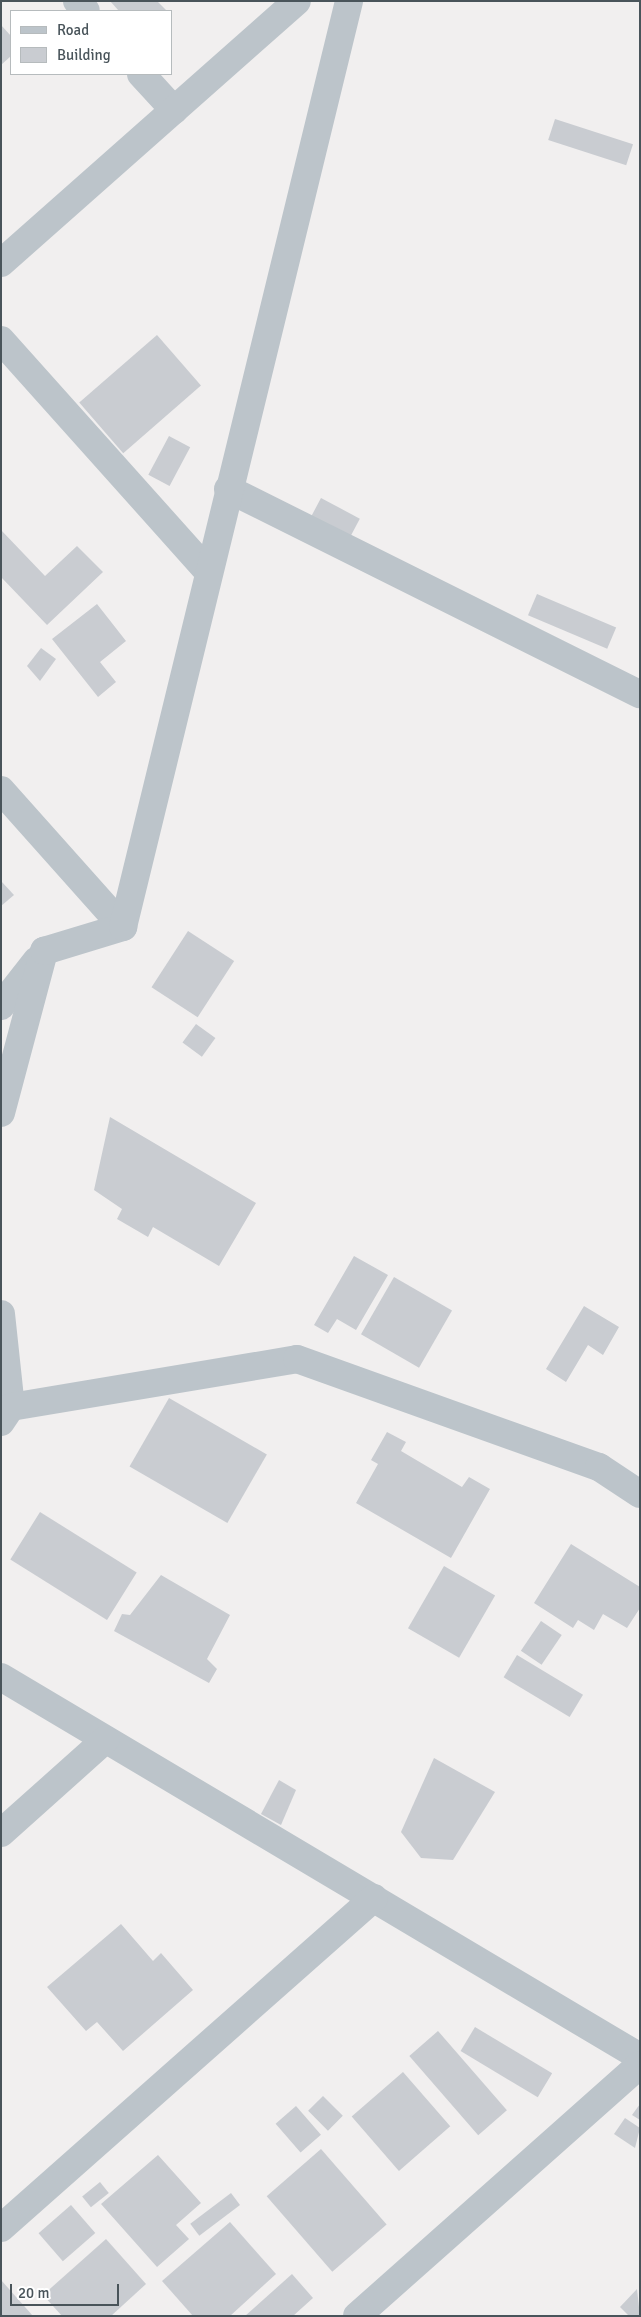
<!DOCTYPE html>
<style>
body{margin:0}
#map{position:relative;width:641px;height:2317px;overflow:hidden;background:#f1efef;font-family:Signika,sans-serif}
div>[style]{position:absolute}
.building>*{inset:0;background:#c9ccd1;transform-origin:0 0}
.minor>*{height:28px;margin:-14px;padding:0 14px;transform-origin:14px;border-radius:14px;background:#bcc4ca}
span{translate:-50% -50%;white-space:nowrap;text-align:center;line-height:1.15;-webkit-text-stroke:5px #fff;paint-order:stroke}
.frame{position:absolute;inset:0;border:2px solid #49545a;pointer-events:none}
.legend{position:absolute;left:10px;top:10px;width:162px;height:65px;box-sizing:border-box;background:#fff;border:1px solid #b6bbbd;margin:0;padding:6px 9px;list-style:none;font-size:15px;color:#49545a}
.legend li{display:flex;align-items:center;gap:10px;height:25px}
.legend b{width:25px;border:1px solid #b6bbbd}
.scale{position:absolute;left:10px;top:2284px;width:109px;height:22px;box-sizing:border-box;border:2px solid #49545a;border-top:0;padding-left:6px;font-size:15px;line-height:18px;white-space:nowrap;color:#49545a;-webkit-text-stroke:4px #fff;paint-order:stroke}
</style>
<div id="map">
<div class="building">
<div style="clip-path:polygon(110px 1px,157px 1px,166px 10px,119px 11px)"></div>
<div style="clip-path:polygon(1px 25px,11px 36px,11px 56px,1px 65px)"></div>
<div style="left:555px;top:119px;width:82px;height:22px;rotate:18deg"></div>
<div style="left:157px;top:335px;width:67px;height:103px;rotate:49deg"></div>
<div style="left:169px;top:436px;width:24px;height:44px;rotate:28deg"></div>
<div style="left:321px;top:498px;width:44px;height:21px;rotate:28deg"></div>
<div style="clip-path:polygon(1px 530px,45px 576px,77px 546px,103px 572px,47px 625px,1px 577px)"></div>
<div style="left:537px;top:594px;width:86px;height:23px;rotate:23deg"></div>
<div style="clip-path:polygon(97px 604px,126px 641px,100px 662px,116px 682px,98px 697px,52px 639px)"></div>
<div style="clip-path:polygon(41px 648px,56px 659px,40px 681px,27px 666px)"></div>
<div style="clip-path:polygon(1px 881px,14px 895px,1px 906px)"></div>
<div style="left:188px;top:931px;width:55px;height:67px;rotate:33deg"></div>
<div style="left:196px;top:1024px;width:24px;height:23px;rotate:36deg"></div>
<div style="clip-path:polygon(110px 1117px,256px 1203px,219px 1266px,153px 1227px,148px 1237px,117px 1219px,122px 1209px,94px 1190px)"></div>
<div style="clip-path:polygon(354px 1256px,388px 1275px,356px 1330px,337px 1319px,328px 1333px,314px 1325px)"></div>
<div style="left:394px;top:1277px;width:67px;height:66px;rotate:30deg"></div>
<div style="clip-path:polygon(584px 1306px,619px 1327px,603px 1355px,588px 1345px,566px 1382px,546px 1369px)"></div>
<div style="left:169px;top:1398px;width:113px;height:79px;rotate:30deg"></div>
<div style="clip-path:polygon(387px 1432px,406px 1442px,401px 1451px,462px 1487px,469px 1477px,490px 1489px,451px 1558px,356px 1503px,378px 1464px,371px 1460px)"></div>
<div style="left:40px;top:1512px;width:114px;height:56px;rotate:32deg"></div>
<div style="clip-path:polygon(571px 1544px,640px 1587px,640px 1608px,627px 1628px,603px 1614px,594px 1630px,578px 1620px,573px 1628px,534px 1603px)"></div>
<div style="left:444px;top:1566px;width:59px;height:72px;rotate:30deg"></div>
<div style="clip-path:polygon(161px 1575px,230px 1615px,207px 1659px,217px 1669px,209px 1683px,114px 1631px,122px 1614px,130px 1615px)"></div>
<div style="left:541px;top:1621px;width:25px;height:36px;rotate:34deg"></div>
<div style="left:517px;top:1655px;width:77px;height:26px;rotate:31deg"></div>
<div style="clip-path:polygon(434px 1758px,495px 1792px,453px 1860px,421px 1858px,401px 1832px)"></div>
<div style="clip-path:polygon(279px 1780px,296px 1790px,281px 1825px,261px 1814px)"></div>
<div style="clip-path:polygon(121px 1924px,153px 1961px,161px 1953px,193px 1990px,123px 2051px,97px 2022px,86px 2031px,47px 1987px)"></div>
<div style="left:475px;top:2027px;width:90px;height:28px;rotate:31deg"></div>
<div style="left:438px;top:2031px;width:105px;height:38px;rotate:49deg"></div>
<div style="left:403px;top:2072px;width:72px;height:68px;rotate:49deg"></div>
<div style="left:323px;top:2096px;width:28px;height:21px;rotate:45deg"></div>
<div style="clip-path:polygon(640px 2104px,640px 2120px,632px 2115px)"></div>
<div style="left:296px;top:2106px;width:38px;height:27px;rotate:49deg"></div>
<div style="clip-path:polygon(625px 2118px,640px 2128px,635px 2148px,614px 2134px)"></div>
<div style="left:321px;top:2149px;width:100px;height:72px;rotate:49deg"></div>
<div style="clip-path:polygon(158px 2155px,201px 2203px,176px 2225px,189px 2239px,157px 2267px,101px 2204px)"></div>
<div style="left:100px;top:2182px;width:14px;height:23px;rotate:51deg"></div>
<div style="left:231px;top:2193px;width:15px;height:51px;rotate:53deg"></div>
<div style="left:71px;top:2205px;width:37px;height:43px;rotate:49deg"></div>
<div style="clip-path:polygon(230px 2222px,276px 2274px,230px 2316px,193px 2316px,162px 2281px)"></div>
<div style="clip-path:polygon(106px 2239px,146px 2284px,111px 2316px,62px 2316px,43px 2295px)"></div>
<div style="clip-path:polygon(292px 2274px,313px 2298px,293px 2316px,245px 2316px)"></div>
<div style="clip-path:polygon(1px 2280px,33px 2316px,1px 2316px)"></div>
<div style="clip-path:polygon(637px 2289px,640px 2316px,629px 2316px,620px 2307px)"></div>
</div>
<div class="minor">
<div style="left:77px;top:1px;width:13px;rotate:48deg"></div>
<div style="left:141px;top:74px;width:49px;rotate:47.5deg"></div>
<div style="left:1px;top:263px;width:395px;rotate:-41.5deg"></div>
<div style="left:1px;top:340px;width:309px;rotate:48.2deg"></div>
<div style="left:228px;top:489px;width:460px;rotate:26.5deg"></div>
<div style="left:1px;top:790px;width:183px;rotate:48.3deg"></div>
<div style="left:1px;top:1006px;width:58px;rotate:-52deg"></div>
<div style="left:1px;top:1113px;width:168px;rotate:-75.1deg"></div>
<div style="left:44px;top:951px;width:83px;rotate:-16.9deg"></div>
<div style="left:123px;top:927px;width:953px;rotate:-76.28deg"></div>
<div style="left:1px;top:1314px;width:94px;rotate:83.9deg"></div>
<div style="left:11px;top:1407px;width:18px;rotate:124deg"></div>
<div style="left:11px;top:1407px;width:290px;rotate:-9.5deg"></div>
<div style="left:297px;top:1359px;width:321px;rotate:19.7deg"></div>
<div style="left:599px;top:1467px;width:49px;rotate:33.4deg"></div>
<div style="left:1px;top:1677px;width:743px;rotate:30.74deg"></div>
<div style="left:1px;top:1833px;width:140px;rotate:-41.8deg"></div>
<div style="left:1px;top:2228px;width:498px;rotate:-41.5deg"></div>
<div style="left:357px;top:2316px;width:378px;rotate:-41.6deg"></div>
</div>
<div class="frame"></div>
<ul class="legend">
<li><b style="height:6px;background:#bcc4ca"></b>Road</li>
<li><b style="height:14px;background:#c9ccd1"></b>Building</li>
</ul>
<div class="scale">20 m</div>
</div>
